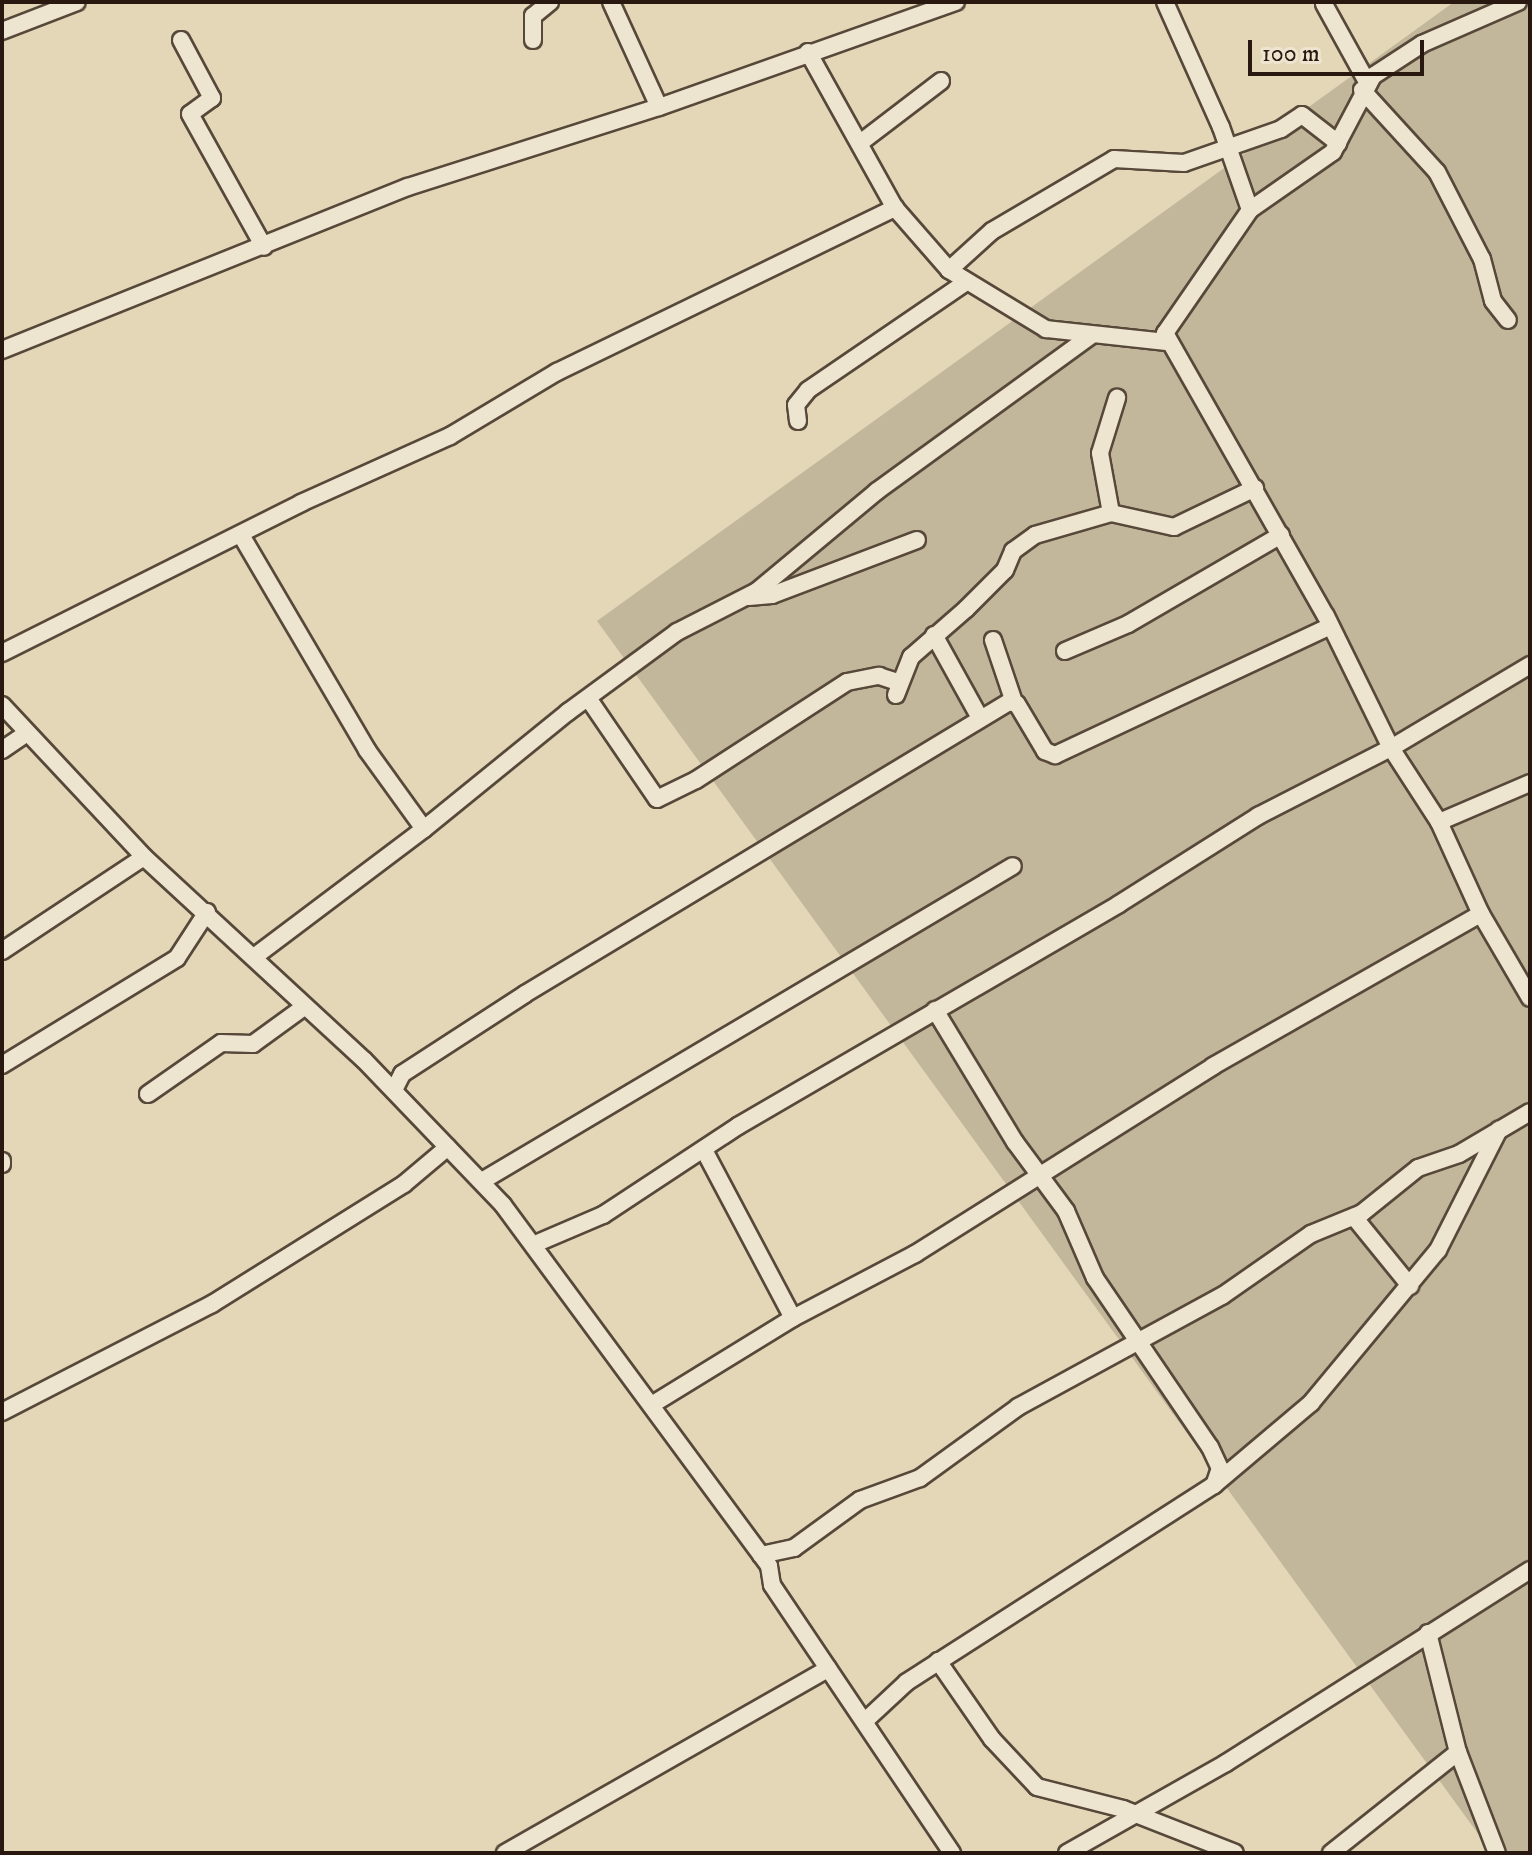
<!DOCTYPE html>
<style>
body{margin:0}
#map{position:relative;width:1532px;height:1855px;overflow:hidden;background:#e3d7b7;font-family:"IM FELL DW Pica",serif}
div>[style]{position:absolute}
.green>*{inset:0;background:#c3b79b}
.roads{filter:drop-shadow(2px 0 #57483a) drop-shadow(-2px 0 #57483a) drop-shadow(0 2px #57483a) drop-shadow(0 -2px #57483a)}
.minor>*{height:16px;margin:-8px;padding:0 8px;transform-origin:8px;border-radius:8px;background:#ede5d0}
span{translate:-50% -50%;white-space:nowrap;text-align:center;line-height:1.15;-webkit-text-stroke:7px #ede5d0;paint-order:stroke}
.frame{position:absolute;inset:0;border:4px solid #281810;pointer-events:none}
.scale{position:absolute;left:1248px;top:40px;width:176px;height:36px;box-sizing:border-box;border:4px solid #281810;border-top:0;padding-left:10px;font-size:24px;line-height:28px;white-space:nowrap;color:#281810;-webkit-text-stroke:6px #ede5d0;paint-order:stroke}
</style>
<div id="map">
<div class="green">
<div style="clip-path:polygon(1454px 2px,1530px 2px,1530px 1853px,1492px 1853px,597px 621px)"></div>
</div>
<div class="roads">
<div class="minor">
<div style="left:611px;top:2px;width:115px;rotate:65.4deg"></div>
<div style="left:1165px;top:2px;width:137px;rotate:65.9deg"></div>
<div style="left:1221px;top:127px;width:88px;rotate:70.7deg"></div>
<div style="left:1518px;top:2px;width:105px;rotate:156.4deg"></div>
<div style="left:1422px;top:44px;width:59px;rotate:146.9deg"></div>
<div style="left:1373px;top:76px;width:86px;rotate:117.8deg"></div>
<div style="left:1333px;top:152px;width:101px;rotate:145.1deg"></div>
<div style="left:1250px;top:210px;width:150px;rotate:124.6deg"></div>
<div style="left:1165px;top:333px;width:326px;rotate:60.4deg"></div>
<div style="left:1326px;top:616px;width:147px;rotate:63.8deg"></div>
<div style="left:1391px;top:748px;width:88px;rotate:57deg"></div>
<div style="left:1439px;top:822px;width:101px;rotate:65.5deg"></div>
<div style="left:1481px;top:914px;width:97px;rotate:59.7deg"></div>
<div style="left:1324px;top:4px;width:89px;rotate:61.1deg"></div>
<div style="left:2px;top:31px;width:80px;rotate:-21.1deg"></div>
<div style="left:181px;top:40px;width:66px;rotate:61.9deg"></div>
<div style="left:212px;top:98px;width:27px;rotate:144deg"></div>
<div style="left:190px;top:114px;width:152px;rotate:60.9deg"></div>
<div style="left:533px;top:40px;width:24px;rotate:-90deg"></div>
<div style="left:533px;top:16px;width:22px;rotate:-39deg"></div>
<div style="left:808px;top:52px;width:179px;rotate:60.9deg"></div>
<div style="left:895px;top:208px;width:82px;rotate:48.9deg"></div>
<div style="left:949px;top:270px;width:114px;rotate:31.3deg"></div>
<div style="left:1046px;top:329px;width:120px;rotate:6.2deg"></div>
<div style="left:1362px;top:90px;width:111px;rotate:47.6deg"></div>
<div style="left:1437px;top:172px;width:98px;rotate:62.7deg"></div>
<div style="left:1482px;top:259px;width:43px;rotate:75.3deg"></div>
<div style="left:1493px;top:301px;width:24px;rotate:52deg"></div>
<div style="left:860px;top:143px;width:102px;rotate:-37.4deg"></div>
<div style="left:949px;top:270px;width:58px;rotate:-42.2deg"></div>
<div style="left:992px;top:231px;width:142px;rotate:-30.5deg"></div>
<div style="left:1114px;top:159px;width:70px;rotate:3.3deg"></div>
<div style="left:1184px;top:163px;width:103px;rotate:-19.3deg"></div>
<div style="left:1281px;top:129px;width:25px;rotate:-34deg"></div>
<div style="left:1302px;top:115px;width:46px;rotate:37.9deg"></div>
<div style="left:2px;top:350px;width:437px;rotate:-21.9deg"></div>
<div style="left:408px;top:187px;width:263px;rotate:-17.7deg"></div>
<div style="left:659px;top:107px;width:315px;rotate:-19.5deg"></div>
<div style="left:798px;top:421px;width:16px;rotate:-97deg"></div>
<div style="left:796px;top:405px;width:19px;rotate:-51deg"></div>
<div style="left:808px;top:390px;width:190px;rotate:-34.3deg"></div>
<div style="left:1111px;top:513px;width:61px;rotate:-100.4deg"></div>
<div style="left:1100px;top:453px;width:58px;rotate:-72.8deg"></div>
<div style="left:241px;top:535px;width:249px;rotate:59.6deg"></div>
<div style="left:367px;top:750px;width:97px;rotate:54.2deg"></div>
<div style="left:749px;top:597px;width:23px;rotate:-5deg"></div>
<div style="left:772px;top:595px;width:155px;rotate:-20.8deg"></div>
<div style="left:934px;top:635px;width:95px;rotate:61deg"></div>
<div style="left:993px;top:640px;width:65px;rotate:71.3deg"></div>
<div style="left:1065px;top:651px;width:69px;rotate:-23.2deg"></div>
<div style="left:1128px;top:624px;width:177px;rotate:-30.2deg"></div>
<div style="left:2px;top:653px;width:335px;rotate:-26.6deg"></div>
<div style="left:301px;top:503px;width:163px;rotate:-24.2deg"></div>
<div style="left:450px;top:436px;width:125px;rotate:-30.9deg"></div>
<div style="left:557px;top:372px;width:376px;rotate:-25.9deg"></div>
<div style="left:896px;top:695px;width:41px;rotate:-68.5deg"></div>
<div style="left:911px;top:657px;width:73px;rotate:-41.1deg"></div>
<div style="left:966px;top:609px;width:55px;rotate:-45deg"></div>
<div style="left:1005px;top:570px;width:21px;rotate:-67deg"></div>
<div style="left:1013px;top:551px;width:27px;rotate:-36deg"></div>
<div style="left:1035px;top:535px;width:79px;rotate:-16.1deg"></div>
<div style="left:1111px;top:513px;width:65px;rotate:12.5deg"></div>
<div style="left:1174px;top:527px;width:90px;rotate:-25.7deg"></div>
<div style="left:588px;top:698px;width:122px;rotate:55.7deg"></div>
<div style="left:657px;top:799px;width:43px;rotate:-26deg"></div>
<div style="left:696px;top:780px;width:180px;rotate:-33deg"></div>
<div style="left:847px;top:682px;width:33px;rotate:-11deg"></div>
<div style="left:879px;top:676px;width:20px;rotate:18deg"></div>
<div style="left:2px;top:705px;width:208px;rotate:46.9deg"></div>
<div style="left:144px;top:857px;width:299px;rotate:42.7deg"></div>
<div style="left:364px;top:1060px;width:201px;rotate:46.2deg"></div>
<div style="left:503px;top:1205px;width:448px;rotate:53.6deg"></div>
<div style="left:769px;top:1566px;width:19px;rotate:81deg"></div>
<div style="left:772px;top:1585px;width:323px;rotate:56.1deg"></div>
<div style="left:2px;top:750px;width:30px;rotate:-34deg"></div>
<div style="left:1439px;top:822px;width:99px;rotate:-23.2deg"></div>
<div style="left:2px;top:951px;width:170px;rotate:-33.5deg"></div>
<div style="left:254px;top:957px;width:213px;rotate:-37deg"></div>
<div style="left:424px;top:829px;width:186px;rotate:-39.1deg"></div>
<div style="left:568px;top:712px;width:135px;rotate:-36.3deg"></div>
<div style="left:677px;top:632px;width:90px;rotate:-27.1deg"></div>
<div style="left:757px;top:591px;width:156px;rotate:-39.8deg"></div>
<div style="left:877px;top:491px;width:263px;rotate:-36deg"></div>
<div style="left:935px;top:1010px;width:154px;rotate:58.8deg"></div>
<div style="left:1015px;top:1142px;width:86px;rotate:53.5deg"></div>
<div style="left:1066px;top:1211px;width:73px;rotate:66.6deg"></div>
<div style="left:1095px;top:1278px;width:204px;rotate:55.8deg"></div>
<div style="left:1210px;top:1447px;width:23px;rotate:65deg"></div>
<div style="left:1220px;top:1468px;width:18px;rotate:109deg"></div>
<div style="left:2px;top:1065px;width:205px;rotate:-31.4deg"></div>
<div style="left:177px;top:958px;width:55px;rotate:-56.9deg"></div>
<div style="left:394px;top:1090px;width:18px;rotate:-63deg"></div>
<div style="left:402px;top:1074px;width:147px;rotate:-33deg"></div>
<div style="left:525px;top:994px;width:565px;rotate:-31.1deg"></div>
<div style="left:1009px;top:702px;width:8px;rotate:14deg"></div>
<div style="left:1017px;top:704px;width:55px;rotate:59.2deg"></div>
<div style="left:1045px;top:751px;width:11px;rotate:22deg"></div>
<div style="left:1055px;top:755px;width:304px;rotate:-25.1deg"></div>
<div style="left:148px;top:1094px;width:89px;rotate:-34.9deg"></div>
<div style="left:221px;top:1043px;width:32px;rotate:2deg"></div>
<div style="left:253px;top:1044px;width:63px;rotate:-36deg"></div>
<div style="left:704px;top:1150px;width:190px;rotate:62.1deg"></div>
<div style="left:2px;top:1161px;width:3px;rotate:90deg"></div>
<div style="left:482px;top:1181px;width:617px;rotate:-30.68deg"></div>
<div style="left:1354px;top:1217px;width:89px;rotate:50.9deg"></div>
<div style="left:535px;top:1244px;width:74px;rotate:-23.1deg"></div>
<div style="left:603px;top:1215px;width:162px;rotate:-33.4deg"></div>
<div style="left:738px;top:1126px;width:441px;rotate:-30.2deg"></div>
<div style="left:1119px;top:904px;width:165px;rotate:-32.3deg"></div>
<div style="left:1258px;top:816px;width:149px;rotate:-27.1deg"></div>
<div style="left:1391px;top:748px;width:162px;rotate:-30.8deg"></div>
<div style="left:653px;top:1404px;width:164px;rotate:-31.6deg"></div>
<div style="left:793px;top:1318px;width:138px;rotate:-27.7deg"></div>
<div style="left:915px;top:1254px;width:352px;rotate:-32.2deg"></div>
<div style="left:1213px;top:1066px;width:308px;rotate:-29.6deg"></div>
<div style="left:2px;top:1412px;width:236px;rotate:-27.2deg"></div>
<div style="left:212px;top:1304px;width:226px;rotate:-32deg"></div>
<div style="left:404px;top:1184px;width:57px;rotate:-40.1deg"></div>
<div style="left:761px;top:1555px;width:34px;rotate:-12deg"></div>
<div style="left:794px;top:1548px;width:82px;rotate:-36deg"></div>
<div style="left:860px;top:1500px;width:64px;rotate:-20.1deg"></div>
<div style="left:920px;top:1478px;width:121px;rotate:-35.9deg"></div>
<div style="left:1018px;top:1407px;width:232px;rotate:-28.6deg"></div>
<div style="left:1222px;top:1296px;width:108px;rotate:-34.9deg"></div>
<div style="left:1311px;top:1234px;width:55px;rotate:-22.4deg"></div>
<div style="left:1362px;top:1213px;width:72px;rotate:-38.8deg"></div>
<div style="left:1418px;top:1168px;width:43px;rotate:-18.9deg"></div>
<div style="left:1459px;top:1154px;width:82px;rotate:-30.6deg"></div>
<div style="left:1428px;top:1633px;width:123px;rotate:75.9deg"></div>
<div style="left:1458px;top:1752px;width:108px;rotate:68.9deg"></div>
<div style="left:938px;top:1661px;width:95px;rotate:55.3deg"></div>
<div style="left:992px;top:1739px;width:66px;rotate:46.8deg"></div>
<div style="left:1037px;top:1787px;width:89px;rotate:14.3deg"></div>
<div style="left:1123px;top:1809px;width:120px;rotate:21.4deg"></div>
<div style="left:865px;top:1721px;width:57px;rotate:-42.9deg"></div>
<div style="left:907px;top:1682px;width:365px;rotate:-32.7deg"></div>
<div style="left:1214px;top:1485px;width:127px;rotate:-40.2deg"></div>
<div style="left:1311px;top:1403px;width:199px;rotate:-50.3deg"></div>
<div style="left:1438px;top:1250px;width:135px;rotate:-63.1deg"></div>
<div style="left:505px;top:1853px;width:372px;rotate:-29.7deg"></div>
<div style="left:1067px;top:1853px;width:183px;rotate:-29.5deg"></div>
<div style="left:1226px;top:1763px;width:360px;rotate:-32.4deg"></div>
<div style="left:1331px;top:1853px;width:162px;rotate:-38.5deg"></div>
</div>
</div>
<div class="frame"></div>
<div class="scale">100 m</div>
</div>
